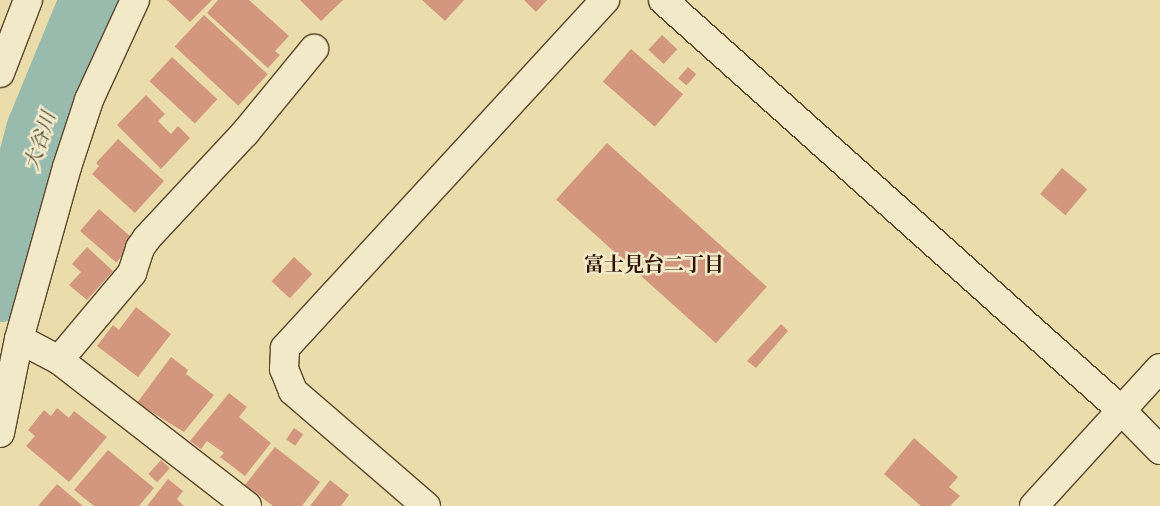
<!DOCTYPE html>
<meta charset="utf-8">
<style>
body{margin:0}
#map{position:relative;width:1160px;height:506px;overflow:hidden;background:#ebddab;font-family:Alegreya,"Noto Serif JP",serif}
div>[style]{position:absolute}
.river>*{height:70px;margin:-35px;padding:0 35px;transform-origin:35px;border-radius:35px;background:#99bbae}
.building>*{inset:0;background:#d2977e;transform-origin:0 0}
.roads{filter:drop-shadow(1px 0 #5c462b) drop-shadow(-1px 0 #5c462b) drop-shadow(0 1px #5c462b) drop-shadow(0 -1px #5c462b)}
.minor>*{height:28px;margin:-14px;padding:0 14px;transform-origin:14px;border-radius:14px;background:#f2e9c8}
span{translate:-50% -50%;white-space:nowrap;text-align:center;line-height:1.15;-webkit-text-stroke:5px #f2e9c8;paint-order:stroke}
.water-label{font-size:20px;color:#534e3d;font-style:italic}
.neighbourhood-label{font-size:20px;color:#2d1300;font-weight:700}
</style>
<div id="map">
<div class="river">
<div style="left:0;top:287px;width:161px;rotate:-75.3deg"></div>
<div style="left:41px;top:131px;width:142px;rotate:-67.6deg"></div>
</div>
<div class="building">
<div style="clip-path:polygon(167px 0,212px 0,190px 22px)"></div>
<div style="clip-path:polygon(218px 0,249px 0,289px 36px,275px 51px,280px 55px,268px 68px,207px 13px)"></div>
<div style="clip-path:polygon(300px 0,343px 0,321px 21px)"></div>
<div style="clip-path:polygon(422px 0,464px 0,445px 21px)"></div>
<div style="clip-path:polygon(524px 0,547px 0,536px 12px)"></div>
<div style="left:204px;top:15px;width:87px;height:43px;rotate:43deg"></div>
<div style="left:662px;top:35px;width:21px;height:20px;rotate:43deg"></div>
<div style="left:631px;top:49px;width:69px;height:43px;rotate:41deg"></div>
<div style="left:172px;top:57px;width:62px;height:33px;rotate:43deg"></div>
<div style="left:688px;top:67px;width:11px;height:15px;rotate:41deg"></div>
<div style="clip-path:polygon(146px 95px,165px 114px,158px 121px,171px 134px,178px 126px,190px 138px,161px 169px,117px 125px)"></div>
<div style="clip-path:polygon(118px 139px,164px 181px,135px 213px,92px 174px,99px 166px,96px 163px)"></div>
<div style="left:607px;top:143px;width:215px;height:76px;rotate:42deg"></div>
<div style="left:1062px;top:168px;width:33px;height:34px;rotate:40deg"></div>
<div style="left:99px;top:209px;width:48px;height:29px;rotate:41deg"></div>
<div style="clip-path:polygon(87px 247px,113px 271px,87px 300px,69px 285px,81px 272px,72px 264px)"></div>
<div style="left:294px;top:257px;width:25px;height:33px;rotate:43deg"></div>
<div style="clip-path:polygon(136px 307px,171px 334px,138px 377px,97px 346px,113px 325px,119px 330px)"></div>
<div style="clip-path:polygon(781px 324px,788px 331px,756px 368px,747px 361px)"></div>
<div style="clip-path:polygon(171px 357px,188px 370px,186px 374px,214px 395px,184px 432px,137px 403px)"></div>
<div style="clip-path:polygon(229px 393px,247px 407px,239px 417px,271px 443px,245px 476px,220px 457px,224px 453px,207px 441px,201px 449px,190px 441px)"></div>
<div style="clip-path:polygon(57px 408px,69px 418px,74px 411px,107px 437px,69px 482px,26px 446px,35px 436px,28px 430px,44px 410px,51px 416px)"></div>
<div style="left:294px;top:428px;width:11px;height:14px;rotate:34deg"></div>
<div style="clip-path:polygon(914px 438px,958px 477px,949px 487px,960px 496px,950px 506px,921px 506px,884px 474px)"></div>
<div style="clip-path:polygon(275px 447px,320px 482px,302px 506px,273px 506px,245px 485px)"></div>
<div style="clip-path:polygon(108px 450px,154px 488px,139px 506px,94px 506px,74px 490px)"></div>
<div style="left:161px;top:460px;width:12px;height:19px;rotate:42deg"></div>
<div style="clip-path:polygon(168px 479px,183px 491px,177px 499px,184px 506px,147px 506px)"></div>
<div style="clip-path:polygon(330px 480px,349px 495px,341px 506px,310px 506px)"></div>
<div style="clip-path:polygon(57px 484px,83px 506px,38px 506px)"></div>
</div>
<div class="roads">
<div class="minor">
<div style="left:663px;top:0;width:615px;rotate:41.83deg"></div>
<div style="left:1121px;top:410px;width:56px;rotate:45.7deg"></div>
<div style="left:0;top:73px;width:78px;rotate:-69deg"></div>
<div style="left:19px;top:339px;width:45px;rotate:27.7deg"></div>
<div style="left:59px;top:360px;width:114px;rotate:-50deg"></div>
<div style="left:132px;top:273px;width:26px;rotate:-72deg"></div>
<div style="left:140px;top:248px;width:12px;rotate:-55deg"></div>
<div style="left:147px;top:238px;width:144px;rotate:-47deg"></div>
<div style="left:245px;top:133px;width:109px;rotate:-50.6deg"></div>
<div style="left:59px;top:360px;width:238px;rotate:37.8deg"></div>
<div style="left:0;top:433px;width:96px;rotate:-78.6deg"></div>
<div style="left:19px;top:339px;width:179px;rotate:-74.4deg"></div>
<div style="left:67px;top:167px;width:71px;rotate:-71.8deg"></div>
<div style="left:89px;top:100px;width:110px;rotate:-65.3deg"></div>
<div style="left:426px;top:506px;width:176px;rotate:-139.2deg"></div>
<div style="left:293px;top:391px;width:24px;rotate:-112deg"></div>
<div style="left:284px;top:369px;width:21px;rotate:-87deg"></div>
<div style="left:285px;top:348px;width:473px;rotate:-47.4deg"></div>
<div style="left:1034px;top:506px;width:187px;rotate:-47.6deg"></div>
</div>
</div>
<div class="water-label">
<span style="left:40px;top:141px;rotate:-72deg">大谷川</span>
</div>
<div class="neighbourhood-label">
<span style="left:654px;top:264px">富士見台二丁目</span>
</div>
</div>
